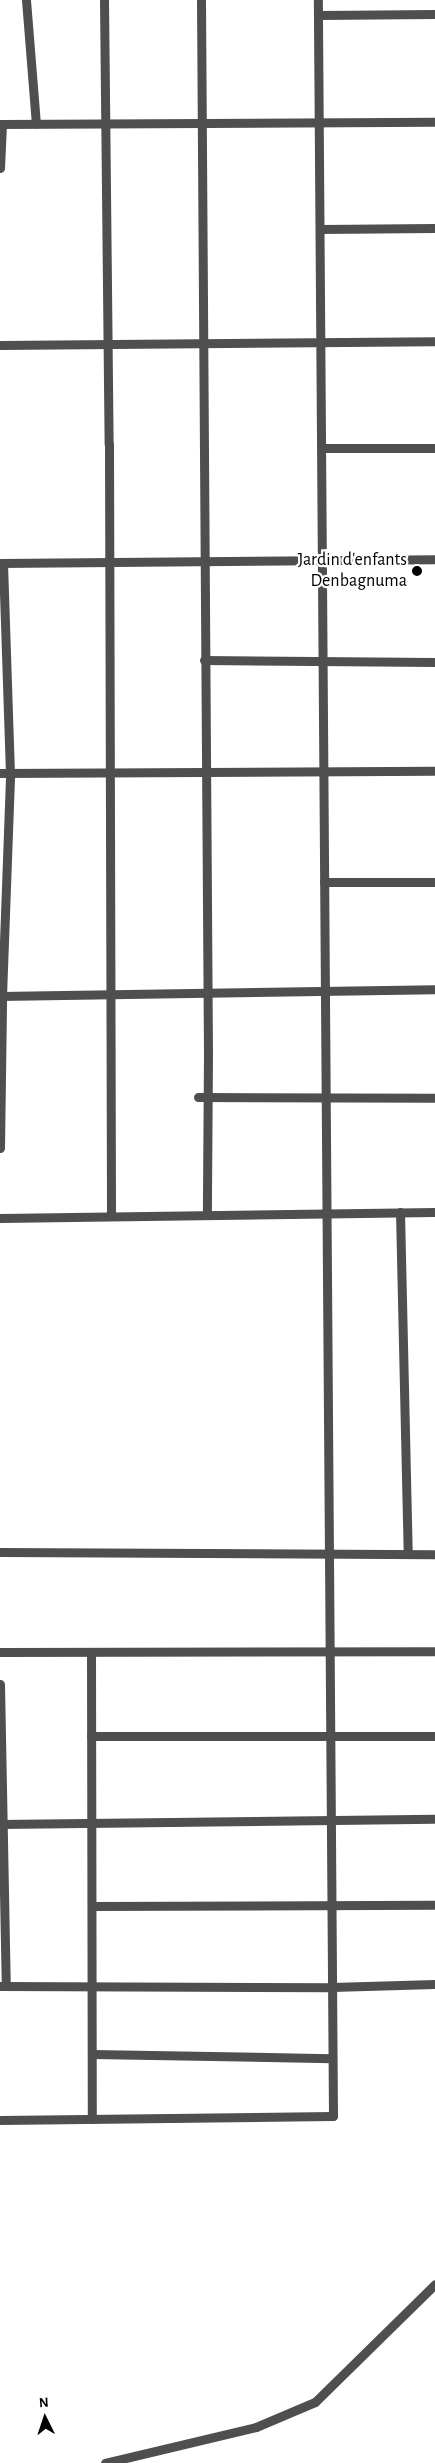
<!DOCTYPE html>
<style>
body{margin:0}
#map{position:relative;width:435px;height:2463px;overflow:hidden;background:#fff;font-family:"Alegreya Sans",sans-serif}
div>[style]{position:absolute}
.minor>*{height:9px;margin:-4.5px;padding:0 4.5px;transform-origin:4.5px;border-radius:4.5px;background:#4f4f4f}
.dots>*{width:14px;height:14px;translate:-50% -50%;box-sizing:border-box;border:2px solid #fff;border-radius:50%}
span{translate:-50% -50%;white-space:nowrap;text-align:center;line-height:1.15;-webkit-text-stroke:4.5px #fff;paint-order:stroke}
.poi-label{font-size:18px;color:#000}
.right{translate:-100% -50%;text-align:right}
.north{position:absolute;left:20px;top:2393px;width:50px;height:50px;-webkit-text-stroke:4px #fff;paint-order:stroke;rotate:356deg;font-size:14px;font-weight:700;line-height:20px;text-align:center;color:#000}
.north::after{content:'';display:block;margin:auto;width:18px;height:22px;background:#000;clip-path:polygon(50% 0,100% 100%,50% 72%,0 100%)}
</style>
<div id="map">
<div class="minor">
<div style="left:26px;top:0;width:124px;rotate:85.4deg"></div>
<div style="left:104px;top:0;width:444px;rotate:89.4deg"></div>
<div style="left:109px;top:444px;width:772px;rotate:89.85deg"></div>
<div style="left:201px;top:0;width:1053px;rotate:89.62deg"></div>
<div style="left:208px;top:1053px;width:162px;rotate:90.4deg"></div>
<div style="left:319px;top:15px;width:116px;rotate:-0.5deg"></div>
<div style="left:0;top:124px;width:435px;rotate:-0.3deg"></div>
<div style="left:0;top:168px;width:44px;rotate:-87.4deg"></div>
<div style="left:320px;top:229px;width:115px;rotate:-0.5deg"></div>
<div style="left:0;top:345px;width:435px;rotate:-0.5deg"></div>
<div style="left:322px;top:448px;width:113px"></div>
<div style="left:0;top:563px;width:435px;rotate:-0.5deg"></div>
<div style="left:204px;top:660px;width:231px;rotate:0.5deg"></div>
<div style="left:0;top:773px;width:435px;rotate:-0.3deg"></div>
<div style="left:324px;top:882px;width:111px"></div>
<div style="left:0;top:996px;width:435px;rotate:-0.9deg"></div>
<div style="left:198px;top:1097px;width:237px;rotate:0.2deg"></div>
<div style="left:0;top:1148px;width:152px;rotate:-89.2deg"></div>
<div style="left:2px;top:996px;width:222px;rotate:-87.9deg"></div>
<div style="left:10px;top:774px;width:211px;rotate:-91.9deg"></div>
<div style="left:400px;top:1212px;width:342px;rotate:88.7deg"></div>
<div style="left:0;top:1218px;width:435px;rotate:-0.8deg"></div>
<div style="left:0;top:1552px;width:435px;rotate:0.3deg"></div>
<div style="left:0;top:1652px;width:435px;rotate:-0.1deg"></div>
<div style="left:91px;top:1652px;width:467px;rotate:89.9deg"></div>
<div style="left:0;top:1684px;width:302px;rotate:88.9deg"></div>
<div style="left:91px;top:1736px;width:344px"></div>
<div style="left:0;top:1824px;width:435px;rotate:-0.7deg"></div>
<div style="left:92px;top:1906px;width:343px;rotate:-0.2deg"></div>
<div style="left:0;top:1986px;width:332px;rotate:0.2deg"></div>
<div style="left:332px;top:1987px;width:103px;rotate:-1.7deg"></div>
<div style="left:92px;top:2054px;width:240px;rotate:1deg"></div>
<div style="left:0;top:2120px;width:333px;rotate:-0.7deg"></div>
<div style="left:333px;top:2116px;width:2116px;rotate:-90.41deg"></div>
<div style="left:105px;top:2463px;width:155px;rotate:-13.4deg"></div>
<div style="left:256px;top:2427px;width:64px;rotate:-23deg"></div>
<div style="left:315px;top:2402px;width:168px;rotate:-44.5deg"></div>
</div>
<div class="dots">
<div style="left:417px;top:571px;background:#000"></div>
</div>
<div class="poi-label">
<span class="right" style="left:407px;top:571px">Jardin d'enfants<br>Denbagnuma</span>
</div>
<div class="north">N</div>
</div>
